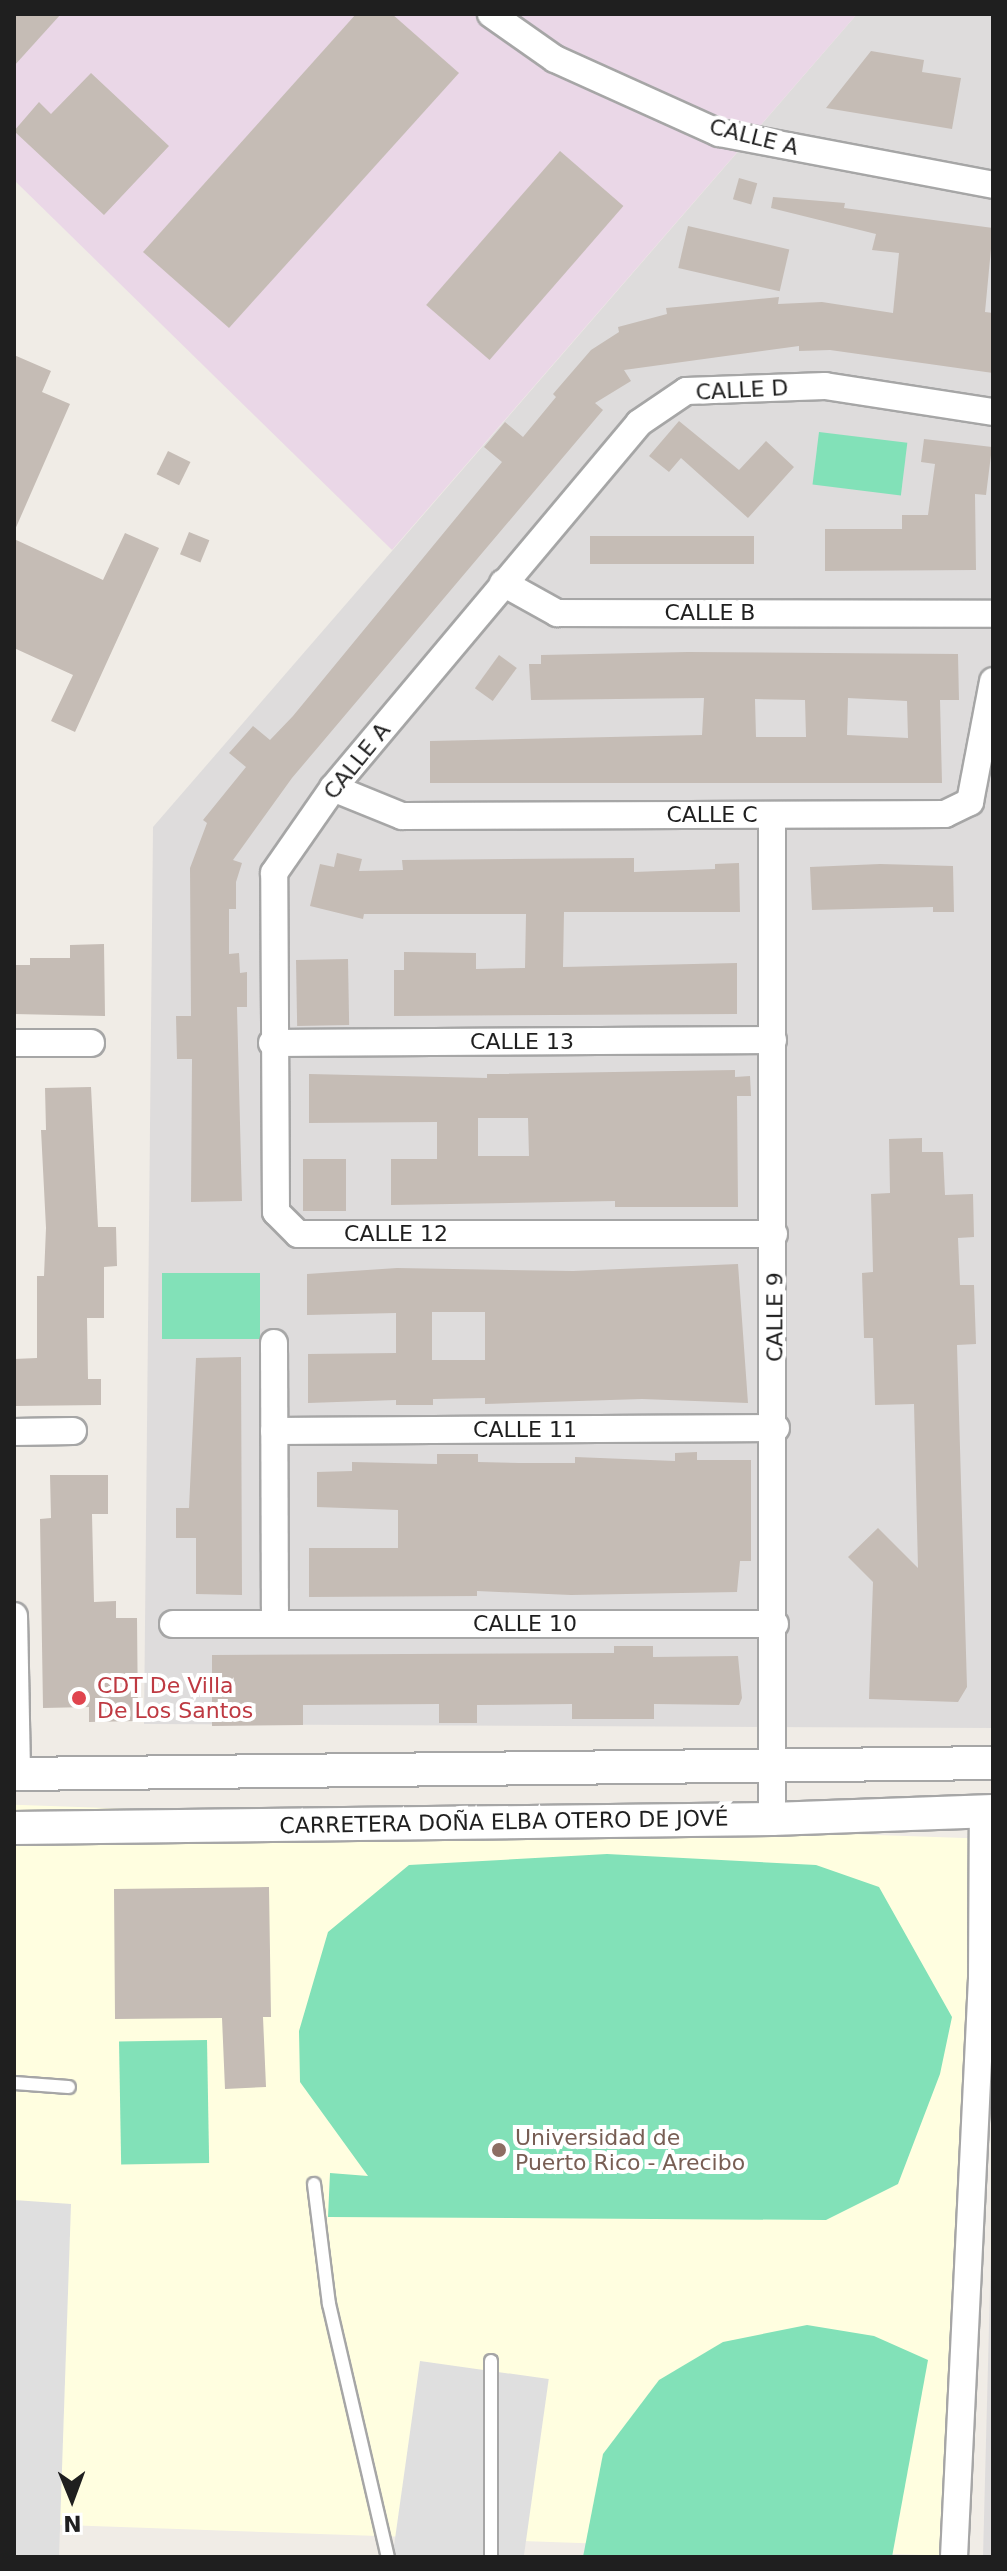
<!DOCTYPE html>
<meta charset="utf-8">
<style>
body{margin:0}
#map{position:relative;width:1007px;height:2571px;overflow:hidden;background:#f0ece6;font-family:"DejaVu Sans",sans-serif}
div>[style]{position:absolute}
.residential>*{inset:0;background:#dedcdc}
.industrial>*{inset:0;background:#ead7e7}
.education>*{inset:0;background:#fffee0;transform-origin:0 0}
.pitch>*{inset:0;background:#82e1b8;transform-origin:0 0}
.parking>*{inset:0;background:#dfdfdf;transform-origin:0 0}
.building>*{inset:0;background:#c5bcb5;transform-origin:0 0}
.roads{filter:drop-shadow(2px 0 #a6a6a6) drop-shadow(-2px 0 #a6a6a6) drop-shadow(0 2px #a6a6a6) drop-shadow(0 -2px #a6a6a6)}
.service>*{height:12px;margin:-6px;padding:0 6px;transform-origin:6px;border-radius:6px;background:#fff}
.minor>*{height:26px;margin:-13px;padding:0 13px;transform-origin:13px;border-radius:13px;background:#fff}
.tertiary>*{height:32px;margin:-16px;padding:0 16px;transform-origin:16px;border-radius:16px;background:#fff}
.dots>*{width:22px;height:22px;translate:-50% -50%;box-sizing:border-box;border:4px solid #fff;border-radius:50%}
span{translate:-50% -50%;white-space:nowrap;text-align:center;line-height:1.15;-webkit-text-stroke:8px #fff;paint-order:stroke}
.street-label{font-size:22px;color:#1f1f1f}
.health-label{font-size:22px;color:#be3a42}
.left{translate:0 -50%;text-align:left}
.education-label{font-size:22px;color:#785e54}
.frame{position:absolute;inset:0;border:16px solid #1f1f1f;pointer-events:none}
.north{position:absolute;left:32px;top:2459px;width:80px;height:80px;-webkit-text-stroke:6px #fff;paint-order:stroke;rotate:179deg;font-size:22px;font-weight:700;line-height:32px;text-align:center;color:#1f1f1f}
.north::after{content:'';display:block;margin:auto;width:28px;height:36px;background:#1f1f1f;clip-path:polygon(50% 0,100% 100%,50% 72%,0 100%)}
</style>
<div id="map">
<div class="residential">
<div style="clip-path:polygon(857px 14px,993px 14px,993px 1728px,144px 1724px,153px 827px)"></div>
<div style="clip-path:polygon(993px 2172px,993px 2557px,983px 2557px)"></div>
</div>
<div class="industrial">
<div style="clip-path:polygon(14px 14px,857px 14px,392px 550px,14px 180px)"></div>
</div>
<div class="education">
<div style="left:993px;top:1839px;width:718px;height:979px;rotate:92deg"></div>
</div>
<div class="pitch">
<div style="left:819px;top:432px;width:89px;height:53px;rotate:7deg"></div>
<div style="left:162px;top:1273px;width:98px;height:66px"></div>
<div style="clip-path:polygon(607px 1854px,816px 1865px,879px 1887px,952px 2017px,940px 2074px,898px 2184px,826px 2220px,328px 2217px,330px 2173px,368px 2176px,300px 2082px,299px 2031px,328px 1932px,409px 1865px)"></div>
<div style="left:207px;top:2040px;width:123px;height:88px;rotate:89deg"></div>
<div style="clip-path:polygon(807px 2325px,874px 2336px,928px 2360px,892px 2557px,583px 2557px,603px 2454px,659px 2380px,723px 2342px)"></div>
</div>
<div class="parking">
<div style="clip-path:polygon(14px 2200px,71px 2204px,59px 2557px,14px 2557px)"></div>
<div style="left:420px;top:2361px;width:130px;height:196px;rotate:8deg"></div>
</div>
<div class="building">
<div style="clip-path:polygon(14px 14px,61px 14px,14px 66px)"></div>
<div style="clip-path:polygon(356px 14px,392px 14px,459px 73px,229px 328px,143px 252px)"></div>
<div style="clip-path:polygon(871px 51px,924px 60px,922px 72px,961px 78px,952px 129px,826px 108px)"></div>
<div style="clip-path:polygon(91px 73px,169px 146px,104px 215px,14px 131px,39px 102px,51px 114px)"></div>
<div style="left:560px;top:151px;width:84px;height:204px;rotate:41deg"></div>
<div style="left:739px;top:178px;width:19px;height:22px;rotate:16deg"></div>
<div style="clip-path:polygon(773px 197px,845px 203px,844px 208px,993px 228px,985px 312px,993px 313px,993px 373px,830px 350px,799px 351px,799px 346px,624px 370px,631px 381px,595px 403px,603px 410px,292px 778px,233px 860px,242px 863px,236px 882px,236px 909px,229px 909px,229px 954px,239px 953px,240px 973px,247px 972px,247px 1007px,237px 1007px,242px 1201px,191px 1202px,192px 1059px,177px 1059px,176px 1016px,191px 1016px,190px 868px,207px 823px,203px 820px,246px 767px,229px 753px,253px 726px,270px 740px,293px 716px,502px 462px,484px 447px,505px 422px,523px 437px,556px 397px,553px 394px,591px 350px,619px 332px,618px 327px,667px 314px,666px 308px,779px 297px,778px 304px,822px 302px,893px 313px,899px 253px,872px 250px,876px 234px,771px 208px)"></div>
<div style="left:688px;top:226px;width:104px;height:43px;rotate:13deg"></div>
<div style="clip-path:polygon(14px 355px,51px 371px,42px 392px,70px 404px,14px 532px)"></div>
<div style="clip-path:polygon(679px 421px,739px 470px,766px 441px,794px 467px,748px 518px,681px 458px,669px 472px,649px 456px)"></div>
<div style="clip-path:polygon(924px 439px,992px 447px,986px 495px,975px 494px,976px 570px,825px 571px,825px 529px,902px 529px,902px 515px,928px 515px,935px 464px,921px 462px)"></div>
<div style="left:168px;top:451px;width:25px;height:26px;rotate:26deg"></div>
<div style="left:189px;top:532px;width:22px;height:24px;rotate:22deg"></div>
<div style="clip-path:polygon(125px 533px,159px 548px,75px 732px,51px 721px,73px 675px,14px 648px,14px 539px,103px 580px)"></div>
<div style="left:754px;top:536px;width:28px;height:164px;rotate:90deg"></div>
<div style="clip-path:polygon(evenodd,688px 652px,958px 654px,959px 700px,940px 700px,942px 783px,430px 783px,430px 741px,702px 735px,704px 698px,531px 700px,529px 664px,541px 664px,541px 655px,688px 652px,848px 698px,907px 701px,908px 738px,847px 735px,848px 698px,688px 652px,755px 699px,805px 700px,806px 737px,756px 737px,755px 699px)"></div>
<div style="left:499px;top:655px;width:22px;height:41px;rotate:36deg"></div>
<div style="clip-path:polygon(337px 853px,362px 859px,359px 871px,403px 870px,402px 860px,634px 858px,634px 872px,715px 869px,715px 864px,739px 863px,740px 912px,564px 912px,563px 967px,737px 963px,737px 1014px,394px 1016px,394px 970px,404px 970px,404px 952px,476px 953px,476px 969px,525px 968px,526px 914px,364px 914px,363px 919px,310px 906px,320px 864px,334px 867px)"></div>
<div style="clip-path:polygon(880px 864px,953px 866px,954px 912px,933px 912px,933px 907px,812px 910px,810px 867px)"></div>
<div style="clip-path:polygon(104px 944px,105px 1016px,14px 1014px,14px 965px,30px 965px,30px 958px,70px 958px,70px 945px)"></div>
<div style="left:348px;top:959px;width:66px;height:52px;rotate:89deg"></div>
<div style="clip-path:polygon(evenodd,735px 1070px,735px 1077px,750px 1076px,751px 1096px,737px 1096px,738px 1207px,615px 1207px,615px 1201px,391px 1205px,391px 1159px,437px 1159px,437px 1122px,309px 1123px,309px 1074px,487px 1078px,487px 1074px,735px 1070px,478px 1118px,528px 1118px,529px 1156px,478px 1156px,478px 1118px)"></div>
<div style="clip-path:polygon(91px 1087px,98px 1227px,116px 1227px,117px 1266px,104px 1267px,104px 1318px,87px 1318px,88px 1379px,101px 1379px,101px 1405px,14px 1406px,14px 1359px,37px 1358px,37px 1276px,44px 1276px,46px 1228px,41px 1130px,46px 1130px,45px 1088px)"></div>
<div style="clip-path:polygon(922px 1138px,922px 1152px,943px 1152px,945px 1195px,973px 1194px,974px 1237px,958px 1238px,960px 1285px,974px 1285px,976px 1344px,957px 1345px,967px 1687px,958px 1702px,869px 1699px,873px 1582px,848px 1557px,878px 1528px,918px 1568px,914px 1404px,875px 1405px,873px 1338px,864px 1338px,862px 1273px,873px 1272px,871px 1194px,890px 1193px,889px 1139px)"></div>
<div style="left:303px;top:1159px;width:43px;height:52px"></div>
<div style="clip-path:polygon(evenodd,738px 1264px,748px 1403px,642px 1399px,485px 1404px,485px 1398px,433px 1399px,433px 1405px,396px 1405px,396px 1400px,308px 1403px,308px 1354px,396px 1353px,396px 1313px,307px 1315px,307px 1274px,397px 1268px,573px 1271px,738px 1264px,432px 1312px,485px 1312px,485px 1360px,432px 1360px,432px 1312px)"></div>
<div style="clip-path:polygon(241px 1357px,242px 1595px,196px 1594px,196px 1538px,176px 1538px,176px 1508px,189px 1508px,196px 1358px)"></div>
<div style="clip-path:polygon(697px 1452px,697px 1460px,751px 1460px,751px 1561px,740px 1561px,737px 1592px,571px 1595px,477px 1591px,477px 1596px,309px 1597px,309px 1548px,398px 1548px,398px 1510px,317px 1507px,317px 1472px,352px 1471px,352px 1462px,437px 1464px,437px 1454px,478px 1454px,478px 1462px,519px 1463px,575px 1463px,575px 1457px,675px 1461px,675px 1453px)"></div>
<div style="clip-path:polygon(50px 1475px,108px 1475px,108px 1514px,92px 1514px,94px 1602px,116px 1601px,116px 1618px,137px 1618px,138px 1721px,89px 1722px,89px 1707px,43px 1708px,40px 1519px,51px 1518px)"></div>
<div style="clip-path:polygon(614px 1646px,653px 1646px,653px 1657px,738px 1656px,742px 1698px,739px 1705px,654px 1704px,654px 1719px,572px 1719px,572px 1704px,477px 1705px,477px 1723px,439px 1723px,439px 1704px,303px 1705px,303px 1725px,212px 1726px,212px 1655px,614px 1653px)"></div>
<div style="clip-path:polygon(269px 1887px,271px 2017px,263px 2017px,266px 2087px,225px 2089px,222px 2018px,115px 2019px,114px 1889px)"></div>
</div>
<div class="roads">
<div class="service">
<div style="left:14px;top:2083px;width:55px;rotate:4.2deg"></div>
<div style="left:314px;top:2184px;width:121px;rotate:82.9deg"></div>
<div style="left:329px;top:2304px;width:260px;rotate:76.9deg"></div>
<div style="left:491px;top:2557px;width:196px;rotate:-90deg"></div>
</div>
<div class="minor">
<div style="left:491px;top:14px;width:78px;rotate:35.1deg"></div>
<div style="left:555px;top:59px;width:180px;rotate:24.3deg"></div>
<div style="left:719px;top:133px;width:279px;rotate:10.7deg"></div>
<div style="left:503px;top:583px;width:62px;rotate:29.1deg"></div>
<div style="left:557px;top:613px;width:436px;rotate:0.1deg"></div>
<div style="left:333px;top:788px;width:74px;rotate:22.1deg"></div>
<div style="left:402px;top:816px;width:543px;rotate:-0.21deg"></div>
<div style="left:945px;top:814px;width:28px;rotate:-26deg"></div>
<div style="left:970px;top:802px;width:123px;rotate:-79.2deg"></div>
<div style="left:14px;top:1043px;width:77px"></div>
<div style="left:272px;top:1043px;width:501px;rotate:-0.34deg"></div>
<div style="left:774px;top:1234px;width:476px;rotate:180deg"></div>
<div style="left:298px;top:1234px;width:31px;rotate:-135deg"></div>
<div style="left:276px;top:1212px;width:339px;rotate:-90.3deg"></div>
<div style="left:274px;top:873px;width:103px;rotate:-55.2deg"></div>
<div style="left:333px;top:788px;width:476px;rotate:-50deg"></div>
<div style="left:639px;top:423px;width:57px;rotate:-34.2deg"></div>
<div style="left:686px;top:391px;width:139px;rotate:-2.1deg"></div>
<div style="left:825px;top:386px;width:170px;rotate:8.8deg"></div>
<div style="left:274px;top:1343px;width:281px;rotate:89.8deg"></div>
<div style="left:274px;top:1431px;width:502px;rotate:-0.34deg"></div>
<div style="left:14px;top:1432px;width:59px;rotate:-1deg"></div>
<div style="left:14px;top:1616px;width:158px;rotate:88.9deg"></div>
<div style="left:173px;top:1624px;width:602px"></div>
<div style="left:772px;top:1819px;width:1004px;rotate:-90deg"></div>
<div style="left:954px;top:2557px;width:579px;rotate:-87.23deg"></div>
<div style="left:982px;top:1979px;width:168px;rotate:-89.7deg"></div>
</div>
<div class="tertiary">
<div style="left:14px;top:1774px;width:979px;rotate:-0.64deg"></div>
<div style="left:14px;top:1828px;width:758px;rotate:-0.68deg"></div>
<div style="left:772px;top:1819px;width:221px;rotate:-2.1deg"></div>
</div>
</div>
<div class="dots">
<div style="left:79px;top:1698px;background:#e0444e"></div>
<div style="left:499px;top:2150px;background:#8d6e63"></div>
</div>
<div class="street-label">
<span style="left:754px;top:137px;rotate:14deg">CALLE A</span>
<span style="left:742px;top:390px;rotate:-3deg">CALLE D</span>
<span style="left:710px;top:613px">CALLE B</span>
<span style="left:357px;top:761px;rotate:-51deg">CALLE A</span>
<span style="left:712px;top:815px">CALLE C</span>
<span style="left:522px;top:1042px">CALLE 13</span>
<span style="left:396px;top:1234px">CALLE 12</span>
<span style="left:775px;top:1317px;rotate:-90deg">CALLE 9</span>
<span style="left:525px;top:1430px">CALLE 11</span>
<span style="left:525px;top:1624px">CALLE 10</span>
<span style="left:504px;top:1822px;rotate:-1deg">CARRETERA DOÑA ELBA OTERO DE JOVÉ</span>
</div>
<div class="health-label">
<span class="left" style="left:97px;top:1698px">CDT De Villa<br>De Los Santos</span>
</div>
<div class="education-label">
<span class="left" style="left:515px;top:2150px">Universidad de<br>Puerto Rico - Arecibo</span>
</div>
<div class="frame"></div>
<div class="north">N</div>
</div>
